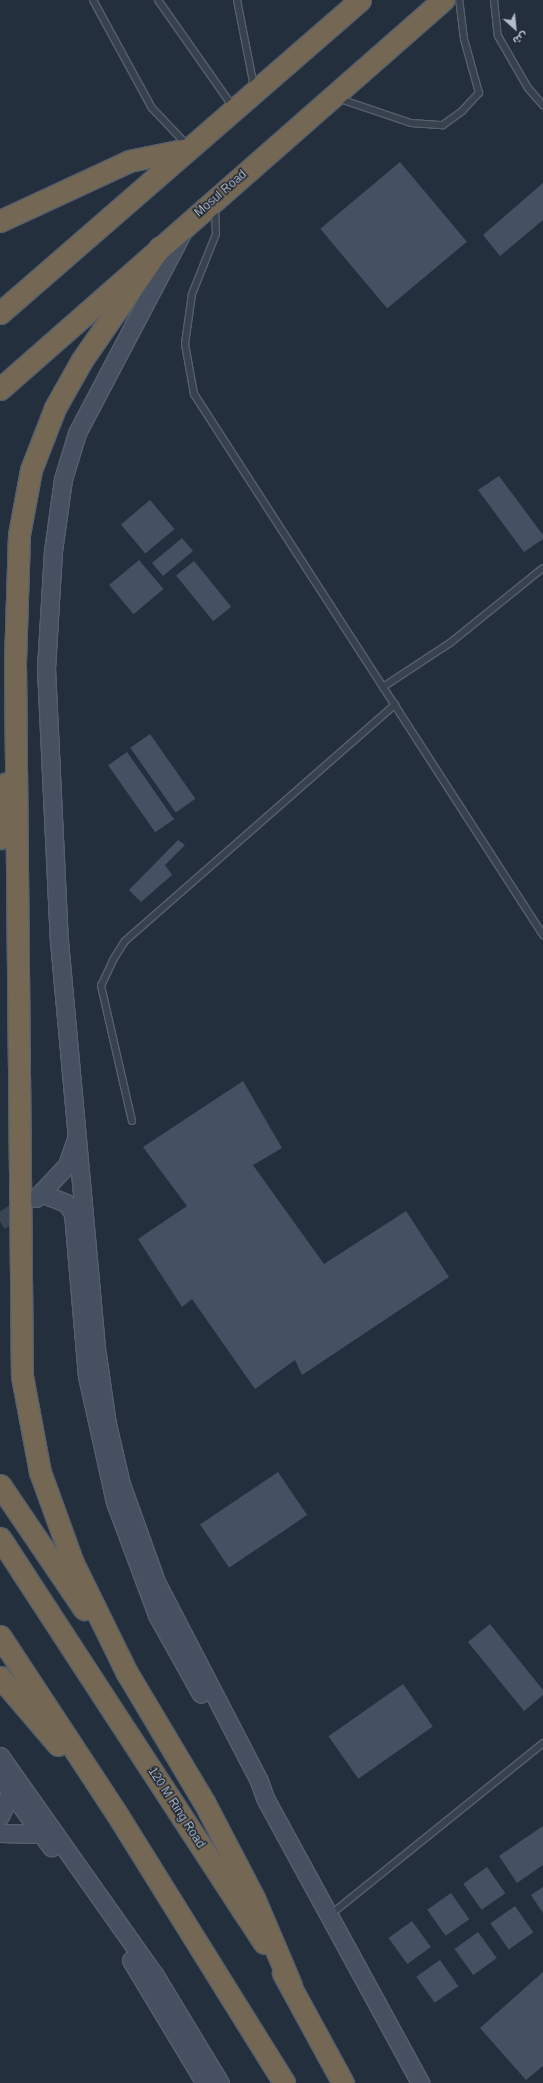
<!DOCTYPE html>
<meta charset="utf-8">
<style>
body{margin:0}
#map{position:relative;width:543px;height:2083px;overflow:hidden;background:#242f3e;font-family:Arial,"Noto Sans Arabic",sans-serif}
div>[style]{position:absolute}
.building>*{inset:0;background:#455162;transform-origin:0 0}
.secondary-tunnel>*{height:17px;margin-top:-8.5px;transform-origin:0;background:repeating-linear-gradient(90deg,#3a4453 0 17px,transparent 0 25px)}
.roads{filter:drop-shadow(1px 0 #565f6c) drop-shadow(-1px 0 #565f6c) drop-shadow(0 1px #565f6c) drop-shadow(0 -1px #565f6c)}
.lane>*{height:6px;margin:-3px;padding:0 3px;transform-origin:3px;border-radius:3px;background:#38414e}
.secondary>*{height:17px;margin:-8.5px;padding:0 8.5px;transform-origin:8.5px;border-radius:8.5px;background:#465061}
.highway>*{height:21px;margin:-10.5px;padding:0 10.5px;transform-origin:10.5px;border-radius:10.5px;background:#746855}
span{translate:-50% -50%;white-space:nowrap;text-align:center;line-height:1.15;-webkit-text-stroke:3px #1d2633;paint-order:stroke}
.street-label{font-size:12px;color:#b4bcc9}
.north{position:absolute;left:495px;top:8px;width:40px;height:40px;-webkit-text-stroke:3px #1d2633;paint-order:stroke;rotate:153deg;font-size:11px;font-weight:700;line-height:16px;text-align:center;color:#b4bcc9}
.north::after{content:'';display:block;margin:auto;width:14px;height:18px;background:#b4bcc9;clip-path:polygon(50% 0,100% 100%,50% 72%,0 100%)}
</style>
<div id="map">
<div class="building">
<div style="left:400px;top:162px;width:104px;height:104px;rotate:50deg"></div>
<div style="clip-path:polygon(543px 183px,543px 220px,500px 256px,483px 235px)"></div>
<div style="clip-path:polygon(499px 476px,543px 535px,543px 539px,524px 552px,478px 490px)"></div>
<div style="left:150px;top:500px;width:38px;height:38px;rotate:50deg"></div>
<div style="left:182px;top:538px;width:17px;height:39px;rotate:50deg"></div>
<div style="left:139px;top:560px;width:38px;height:39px;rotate:50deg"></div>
<div style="left:194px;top:561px;width:59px;height:23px;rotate:51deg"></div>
<div style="left:150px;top:734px;width:79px;height:24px;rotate:55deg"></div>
<div style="left:127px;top:752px;width:82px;height:23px;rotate:55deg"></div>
<div style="clip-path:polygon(178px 840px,185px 845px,165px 865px,172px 875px,141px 902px,129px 890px)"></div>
<div style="clip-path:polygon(243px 1081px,282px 1148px,253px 1165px,324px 1264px,406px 1211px,449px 1277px,302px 1375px,295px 1360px,255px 1389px,192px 1299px,182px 1307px,138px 1239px,187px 1206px,143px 1147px)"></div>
<div style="left:278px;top:1472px;width:52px;height:94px;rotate:56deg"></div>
<div style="clip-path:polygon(490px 1624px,543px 1690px,543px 1695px,524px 1711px,468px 1642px)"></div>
<div style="left:403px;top:1684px;width:52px;height:91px;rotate:55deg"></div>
<div style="clip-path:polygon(543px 1826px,543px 1865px,517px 1883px,499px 1856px)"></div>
<div style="left:487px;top:1867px;width:32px;height:29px;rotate:55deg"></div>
<div style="clip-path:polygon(543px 1887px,543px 1913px,531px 1895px)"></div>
<div style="left:451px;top:1893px;width:32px;height:29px;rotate:55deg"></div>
<div style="left:515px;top:1906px;width:32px;height:30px;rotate:55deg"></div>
<div style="left:412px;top:1921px;width:32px;height:29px;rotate:54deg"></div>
<div style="left:478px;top:1932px;width:32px;height:29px;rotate:54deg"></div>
<div style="left:440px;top:1960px;width:32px;height:29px;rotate:55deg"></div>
<div style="clip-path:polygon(543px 1972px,543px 2066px,526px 2080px,480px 2028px)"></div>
</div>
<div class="secondary-tunnel">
<div style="left:0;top:1221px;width:34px;rotate:-32deg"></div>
</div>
<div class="roads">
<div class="lane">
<div style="left:93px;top:0;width:123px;rotate:61.4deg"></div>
<div style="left:152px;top:108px;width:51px;rotate:46.6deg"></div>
<div style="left:158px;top:0;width:131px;rotate:55deg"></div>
<div style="left:237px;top:0;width:89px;rotate:78.9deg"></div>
<div style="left:494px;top:0;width:36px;rotate:84deg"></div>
<div style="left:498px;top:36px;width:60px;rotate:60deg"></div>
<div style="left:528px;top:88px;width:23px;rotate:49deg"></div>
<div style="left:337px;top:98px;width:78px;rotate:18.7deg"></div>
<div style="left:411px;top:123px;width:32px;rotate:4deg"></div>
<div style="left:443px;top:125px;width:24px;rotate:-36deg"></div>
<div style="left:462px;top:111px;width:25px;rotate:-47deg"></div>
<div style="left:479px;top:93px;width:56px;rotate:-105.5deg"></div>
<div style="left:464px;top:39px;width:39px;rotate:-97deg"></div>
<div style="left:215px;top:207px;width:27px;rotate:88deg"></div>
<div style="left:216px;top:234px;width:65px;rotate:111.8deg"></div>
<div style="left:192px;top:294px;width:50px;rotate:98deg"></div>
<div style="left:185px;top:344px;width:51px;rotate:79.8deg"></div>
<div style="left:194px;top:394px;width:644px;rotate:57.17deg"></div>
<div style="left:383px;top:687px;width:80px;rotate:-33.3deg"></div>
<div style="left:450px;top:643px;width:119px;rotate:-38.9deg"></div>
<div style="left:132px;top:1121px;width:139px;rotate:-102.9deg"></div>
<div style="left:101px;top:986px;width:29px;rotate:-65deg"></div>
<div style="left:113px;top:960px;width:22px;rotate:-58deg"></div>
<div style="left:125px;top:941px;width:359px;rotate:-41.2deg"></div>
<div style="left:330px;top:1915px;width:274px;rotate:-38.9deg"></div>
</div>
<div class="secondary">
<div style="left:182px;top:233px;width:226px;rotate:117.7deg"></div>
<div style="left:77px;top:433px;width:48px;rotate:106.9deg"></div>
<div style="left:63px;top:479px;width:73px;rotate:97.9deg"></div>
<div style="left:53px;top:551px;width:117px;rotate:93.4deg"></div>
<div style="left:46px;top:668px;width:273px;rotate:87.3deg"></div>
<div style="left:59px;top:941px;width:416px;rotate:84.8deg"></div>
<div style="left:97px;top:1355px;width:70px;rotate:81.8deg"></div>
<div style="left:107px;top:1424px;width:62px;rotate:76.9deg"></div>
<div style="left:121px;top:1484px;width:104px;rotate:70.3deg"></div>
<div style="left:156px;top:1582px;width:224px;rotate:62.6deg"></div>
<div style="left:259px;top:1781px;width:20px;rotate:70deg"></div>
<div style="left:266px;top:1800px;width:322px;rotate:61.4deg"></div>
<div style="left:43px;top:1194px;width:25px;rotate:21deg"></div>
<div style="left:66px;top:1203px;width:12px;rotate:55deg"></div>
<div style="left:73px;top:1213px;width:164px;rotate:85.1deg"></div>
<div style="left:87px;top:1376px;width:129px;rotate:77.5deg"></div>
<div style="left:115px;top:1502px;width:121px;rotate:69.6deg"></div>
<div style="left:157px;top:1615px;width:90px;rotate:60.9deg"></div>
<div style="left:36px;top:1198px;width:45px;rotate:-46.8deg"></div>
<div style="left:67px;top:1165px;width:28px;rotate:-71deg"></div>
<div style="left:0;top:1756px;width:267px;rotate:54.8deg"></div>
<div style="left:154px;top:1974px;width:127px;rotate:58.8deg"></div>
<div style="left:0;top:1777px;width:87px;rotate:53.9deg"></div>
<div style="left:0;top:1816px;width:27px;rotate:-66deg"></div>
<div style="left:0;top:1833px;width:42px;rotate:1.4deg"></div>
<div style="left:131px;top:1960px;width:144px;rotate:59deg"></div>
</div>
<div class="highway">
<div style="left:0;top:221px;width:142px;rotate:-24.9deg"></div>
<div style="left:129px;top:161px;width:55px;rotate:-11.5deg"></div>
<div style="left:160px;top:247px;width:137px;rotate:124.6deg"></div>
<div style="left:82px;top:360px;width:55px;rotate:119.4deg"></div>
<div style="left:55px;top:408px;width:66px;rotate:111.2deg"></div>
<div style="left:31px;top:470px;width:66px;rotate:100.5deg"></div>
<div style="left:19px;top:535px;width:128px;rotate:91.8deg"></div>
<div style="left:15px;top:663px;width:713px;rotate:89.44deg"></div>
<div style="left:22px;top:1376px;width:98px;rotate:79.4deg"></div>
<div style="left:40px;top:1472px;width:97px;rotate:70.1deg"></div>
<div style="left:73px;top:1563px;width:123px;rotate:63.9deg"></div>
<div style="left:127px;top:1673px;width:150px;rotate:59.2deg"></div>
<div style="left:204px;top:1802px;width:108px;rotate:62.5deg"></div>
<div style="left:254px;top:1898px;width:95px;rotate:67deg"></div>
<div style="left:0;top:313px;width:477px;rotate:-41deg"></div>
<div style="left:0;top:389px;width:590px;rotate:-41.29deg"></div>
<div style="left:0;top:838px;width:55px;rotate:-83.8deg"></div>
<div style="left:0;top:1485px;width:150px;rotate:55.9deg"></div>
<div style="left:0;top:1538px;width:483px;rotate:56.9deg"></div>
<div style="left:0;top:1636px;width:209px;rotate:56.7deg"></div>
<div style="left:115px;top:1811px;width:320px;rotate:58.1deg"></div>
<div style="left:0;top:1677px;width:89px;rotate:49.5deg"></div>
<div style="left:283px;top:1973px;width:125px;rotate:61.4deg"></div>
</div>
</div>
<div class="street-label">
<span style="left:221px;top:194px;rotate:-41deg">Mosul Road</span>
<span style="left:176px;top:1808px;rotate:57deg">120 M Ring Road</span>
</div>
<div class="north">ش</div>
</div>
